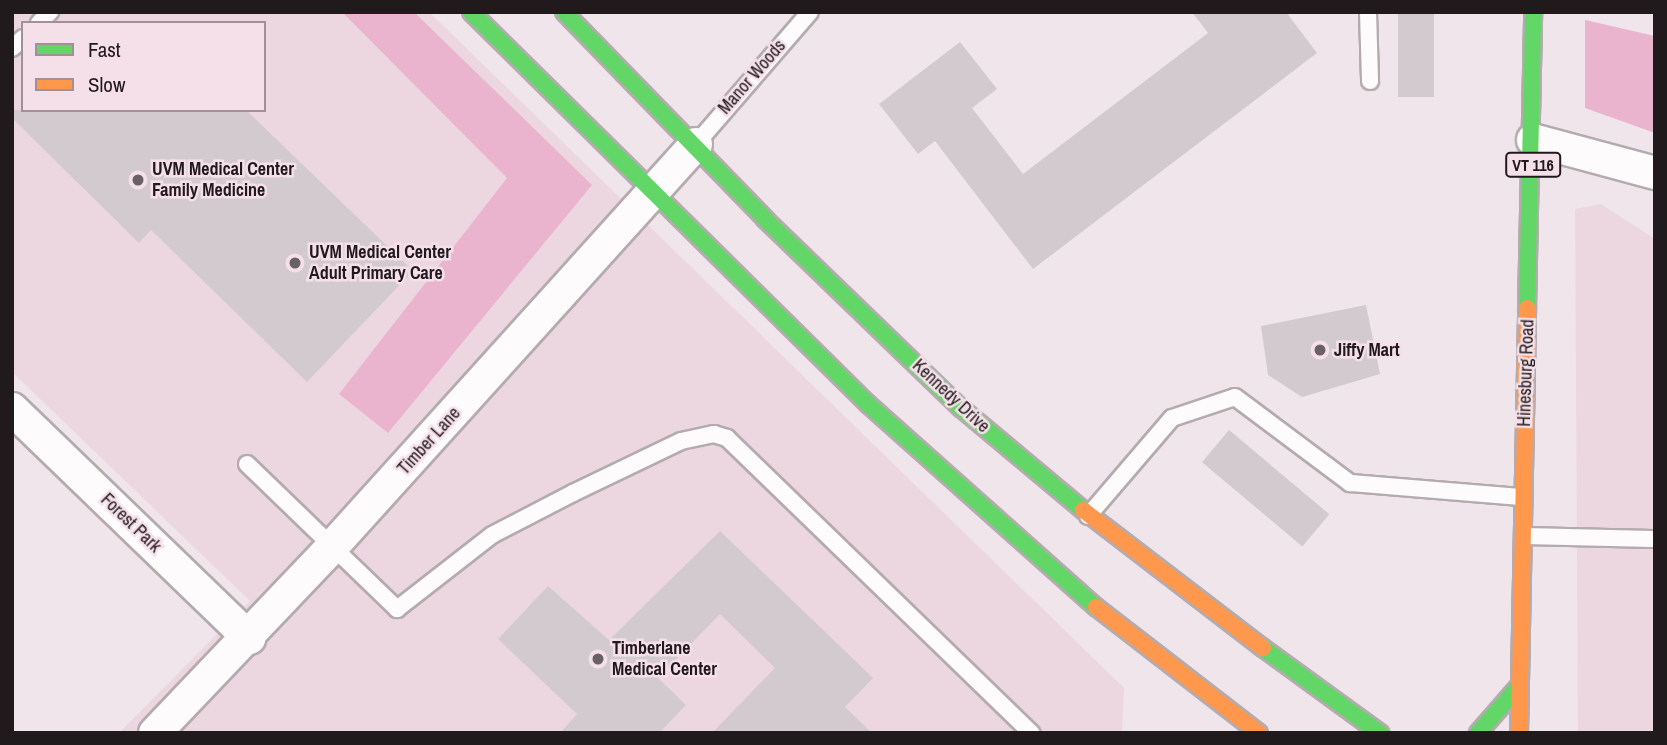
<!DOCTYPE html>
<style>
body{margin:0}
#map{position:relative;width:1667px;height:745px;overflow:hidden;background:#f0e5ea;font-family:"Archivo Narrow",sans-serif}
div>[style]{position:absolute}
.built>*{inset:0;background:#ecd7e0}
.forest>*{inset:0;background:#eab4cf}
.building>*{inset:0;background:#d2cace;transform-origin:0 0}
.roads{filter:drop-shadow(2px 0 #b4abaf) drop-shadow(-2px 0 #b4abaf) drop-shadow(0 2px #b4abaf) drop-shadow(0 -2px #b4abaf)}
.lane>*{height:16px;margin:-8px;padding:0 8px;transform-origin:8px;border-radius:8px;background:#fdfbfc}
.street>*{height:32px;margin:-16px;padding:0 16px;transform-origin:16px;border-radius:16px;background:#fdfbfc}
.fast>*{height:16px;margin:-8px;padding:0 8px;transform-origin:8px;border-radius:8px;background:#63d668}
.slow>*{height:16px;margin:-8px;padding:0 8px;transform-origin:8px;border-radius:8px;background:#ff974d}
.dots>*{width:19px;height:19px;translate:-50% -50%;box-sizing:border-box;border:4px solid #f5e0e9;border-radius:50%}
span{translate:-50% -50%;white-space:nowrap;text-align:center;line-height:1.15;-webkit-text-stroke:5px #f5e0e9;paint-order:stroke}
.shield-label span{padding:2px 5px;background:#f5e0e9;border:2px solid;border-radius:5px;-webkit-text-stroke-width:0}
.shield-label{font-size:16px;color:#211a1d;font-weight:700}
.street-label{font-size:18px;color:#211a1d}
.poi-label{font-size:18px;color:#211a1d;font-weight:700}
.left{translate:0 -50%;text-align:left}
.frame{position:absolute;inset:0;border:14px solid #211a1d;pointer-events:none}
.legend{position:absolute;left:21px;top:21px;width:245px;height:91px;box-sizing:border-box;background:#f5e0e9;border:2px solid #a09197;margin:0;padding:9px 12px;list-style:none;font-size:21px;color:#211a1d}
.legend li{display:flex;align-items:center;gap:14px;height:35px}
.legend b{width:35px;border:2px solid #a09197}
</style>
<div id="map">
<div class="built">
<div style="clip-path:polygon(evenodd,12px 12px,429px 12px,1124px 688px,1122px 733px,119px 733px,250px 601px,12px 372px,12px 12px,23px 23px,264px 23px,264px 110px,23px 110px,23px 23px)"></div>
<div style="clip-path:polygon(1601px 204px,1655px 239px,1655px 733px,1578px 733px,1575px 209px)"></div>
</div>
<div class="forest">
<div style="clip-path:polygon(342px 12px,414px 12px,592px 185px,388px 433px,339px 394px,507px 178px)"></div>
<div style="clip-path:polygon(1585px 20px,1655px 36px,1655px 133px,1585px 108px)"></div>
</div>
<div class="building">
<div style="clip-path:polygon(1192px 12px,1286px 12px,1317px 53px,1033px 269px,935px 141px,918px 154px,879px 104px,960px 42px,997px 89px,972px 108px,1023px 174px,1208px 33px)"></div>
<div style="left:1398px;top:12px;width:36px;height:85px"></div>
<div style="clip-path:polygon(12px 110px,246px 110px,413px 271px,307px 382px,151px 230px,139px 243px,12px 118px)"></div>
<div style="clip-path:polygon(1366px 305px,1380px 374px,1302px 397px,1268px 375px,1261px 326px)"></div>
<div style="left:1229px;top:430px;width:131px;height:42px;rotate:40deg"></div>
<div style="clip-path:polygon(720px 531px,873px 678px,845px 707px,872px 733px,712px 733px,775px 668px,720px 614px,658px 678px,686px 705px,659px 733px,560px 733px,577px 714px,498px 639px,548px 586px,609px 640px)"></div>
</div>
<div class="roads">
<div class="lane">
<div style="left:1368px;top:12px;width:69px;rotate:88.3deg"></div>
<div style="left:39px;top:23px;width:16px;rotate:-45deg"></div>
<div style="left:12px;top:48px;width:15px;rotate:-42deg"></div>
<div style="left:696px;top:144px;width:174px;rotate:-49.2deg"></div>
<div style="left:247px;top:464px;width:209px;rotate:44deg"></div>
<div style="left:397px;top:609px;width:120px;rotate:-37.9deg"></div>
<div style="left:492px;top:535px;width:91px;rotate:-27.4deg"></div>
<div style="left:573px;top:493px;width:120px;rotate:-25.7deg"></div>
<div style="left:681px;top:441px;width:34px;rotate:-12deg"></div>
<div style="left:714px;top:434px;width:14px;rotate:17deg"></div>
<div style="left:727px;top:438px;width:424px;rotate:44.1deg"></div>
<div style="left:1088px;top:516px;width:129px;rotate:-49.4deg"></div>
<div style="left:1172px;top:418px;width:66px;rotate:-18.4deg"></div>
<div style="left:1235px;top:397px;width:144px;rotate:36.8deg"></div>
<div style="left:1350px;top:483px;width:172px;rotate:4.7deg"></div>
<div style="left:1523px;top:536px;width:132px;rotate:1.3deg"></div>
</div>
<div class="street">
<div style="left:1533px;top:140px;width:126px;rotate:15.1deg"></div>
<div style="left:12px;top:409px;width:330px;rotate:44deg"></div>
<div style="left:155px;top:733px;width:257px;rotate:-46.4deg"></div>
<div style="left:332px;top:547px;width:543px;rotate:-47.91deg"></div>
</div>
<div class="fast">
<div style="left:471px;top:12px;width:558px;rotate:44.64deg"></div>
<div style="left:868px;top:404px;width:305px;rotate:41.7deg"></div>
<div style="left:564px;top:12px;width:289px;rotate:45.8deg"></div>
<div style="left:765px;top:219px;width:272px;rotate:44deg"></div>
<div style="left:961px;top:408px;width:159px;rotate:39.9deg"></div>
<div style="left:1527px;top:308px;width:296px;rotate:-88.8deg"></div>
<div style="left:1263px;top:648px;width:145px;rotate:36deg"></div>
<div style="left:1478px;top:733px;width:62px;rotate:-48.9deg"></div>
</div>
<div class="slow">
<div style="left:1083px;top:510px;width:227px;rotate:37.5deg"></div>
<div style="left:1096px;top:607px;width:206px;rotate:37.7deg"></div>
<div style="left:1519px;top:733px;width:425px;rotate:-88.9deg"></div>
</div>
</div>
<div class="dots">
<div style="left:138px;top:180px;background:#696165"></div>
<div style="left:295px;top:263px;background:#696165"></div>
<div style="left:1320px;top:350px;background:#696165"></div>
<div style="left:598px;top:659px;background:#696165"></div>
</div>
<div class="shield-label">
<span style="left:1533px;top:165px">VT 116</span>
</div>
<div class="street-label">
<span style="left:752px;top:77px;rotate:-49deg">Manor Woods</span>
<span style="left:1526px;top:373px;rotate:-88deg">Hinesburg Road</span>
<span style="left:951px;top:396px;rotate:43deg">Kennedy Drive</span>
<span style="left:429px;top:441px;rotate:-48deg">Timber Lane</span>
<span style="left:131px;top:523px;rotate:44deg">Forest Park</span>
</div>
<div class="poi-label">
<span class="left" style="left:152px;top:180px">UVM Medical Center<br>Family Medicine</span>
<span class="left" style="left:309px;top:263px">UVM Medical Center<br>Adult Primary Care</span>
<span class="left" style="left:1334px;top:350px">Jiffy Mart</span>
<span class="left" style="left:612px;top:659px">Timberlane<br>Medical Center</span>
</div>
<div class="frame"></div>
<ul class="legend">
<li><b style="height:9px;background:#63d668"></b>Fast</li>
<li><b style="height:9px;background:#ff974d"></b>Slow</li>
</ul>
</div>
